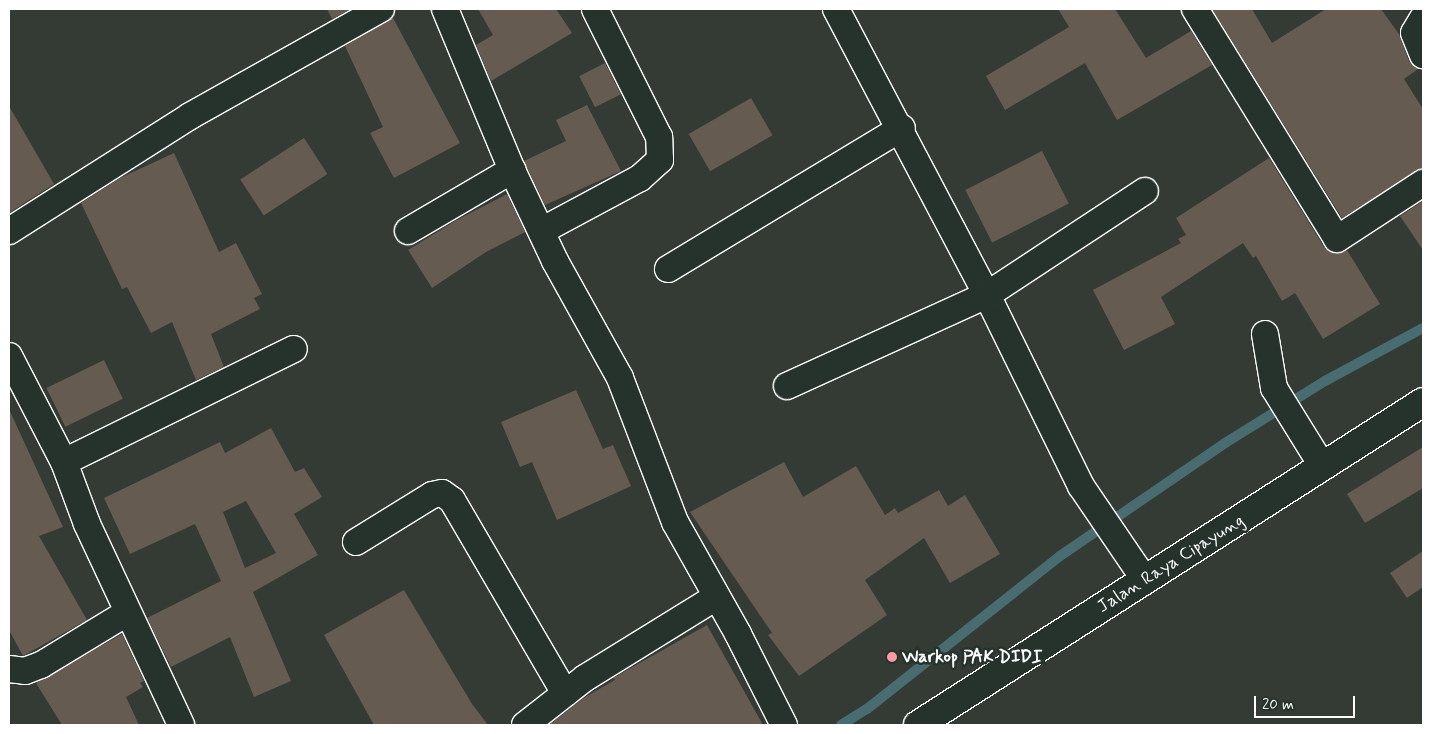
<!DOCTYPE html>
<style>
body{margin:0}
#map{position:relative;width:1432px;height:734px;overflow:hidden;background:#333b34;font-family:Mynerve,sans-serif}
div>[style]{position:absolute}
.stream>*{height:10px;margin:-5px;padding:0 5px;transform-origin:5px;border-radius:5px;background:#496c70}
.building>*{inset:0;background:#665b51;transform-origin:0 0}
.roads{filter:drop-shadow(1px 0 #fff) drop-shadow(-1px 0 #fff) drop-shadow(0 1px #fff) drop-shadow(0 -1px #fff)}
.street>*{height:26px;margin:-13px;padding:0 13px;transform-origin:13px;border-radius:13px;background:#26332d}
.secondary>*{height:28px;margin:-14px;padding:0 14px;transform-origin:14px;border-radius:14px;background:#26332d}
.dots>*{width:14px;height:14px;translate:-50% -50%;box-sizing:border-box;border:2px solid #26332d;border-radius:50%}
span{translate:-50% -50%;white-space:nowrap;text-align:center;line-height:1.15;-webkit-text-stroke:5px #26332d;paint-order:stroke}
.street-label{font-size:18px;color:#fff}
.poi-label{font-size:18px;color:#fff;font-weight:700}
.left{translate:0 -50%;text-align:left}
.frame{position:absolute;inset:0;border:10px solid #fff;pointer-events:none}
.scale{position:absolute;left:1254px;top:696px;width:101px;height:22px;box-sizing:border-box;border:2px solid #fff;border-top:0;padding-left:6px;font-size:15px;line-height:18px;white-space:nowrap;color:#fff;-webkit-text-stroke:4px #26332d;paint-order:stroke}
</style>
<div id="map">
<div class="stream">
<div style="left:841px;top:725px;width:31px;rotate:-32deg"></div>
<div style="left:867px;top:709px;width:246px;rotate:-38.4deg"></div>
<div style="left:1060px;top:556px;width:200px;rotate:-34.4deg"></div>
<div style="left:1225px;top:443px;width:118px;rotate:-31.8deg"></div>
<div style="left:1325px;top:381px;width:111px;rotate:-28.4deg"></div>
</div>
<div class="building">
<div style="clip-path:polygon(327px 9px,351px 9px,332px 19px)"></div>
<div style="clip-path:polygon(478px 9px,556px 9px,572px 33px,491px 81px,476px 45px,493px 35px)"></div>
<div style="clip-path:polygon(1058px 9px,1115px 9px,1146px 58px,1191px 31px,1212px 65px,1117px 120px,1085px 63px,1005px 110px,986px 76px,1069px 27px)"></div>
<div style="clip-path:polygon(1212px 9px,1252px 9px,1272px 43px,1326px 9px,1381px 9px,1399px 34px,1409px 61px,1418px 69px,1404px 79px,1423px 109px,1423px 168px,1342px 218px)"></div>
<div style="clip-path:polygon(393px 18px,460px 143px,394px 178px,370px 133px,383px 127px,345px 46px)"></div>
<div style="left:605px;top:63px;width:35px;height:29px;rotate:63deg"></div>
<div style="left:751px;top:98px;width:43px;height:72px;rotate:60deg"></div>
<div style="clip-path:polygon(587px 105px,621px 171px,545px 205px,524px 161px,566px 141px,556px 120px)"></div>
<div style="clip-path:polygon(9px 106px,54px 184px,9px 213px)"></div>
<div style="left:304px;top:138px;width:43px;height:76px;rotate:57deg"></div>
<div style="left:1042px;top:151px;width:59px;height:86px;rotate:63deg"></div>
<div style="clip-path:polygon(174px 153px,219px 252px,236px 243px,262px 294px,254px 298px,260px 309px,211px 334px,224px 367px,196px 380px,172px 322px,151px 333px,127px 287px,122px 289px,81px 203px,120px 178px)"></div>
<div style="clip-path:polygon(1269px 158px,1324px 247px,1337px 254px,1347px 250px,1380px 304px,1323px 339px,1295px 293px,1282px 301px,1256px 256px,1253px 258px,1243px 243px,1161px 297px,1175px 324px,1124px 350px,1093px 290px,1181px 243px,1178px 239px,1186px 235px,1176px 218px)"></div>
<div style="clip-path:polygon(507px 194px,525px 232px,486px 252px,432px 288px,408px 250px,455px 221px)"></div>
<div style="clip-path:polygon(1423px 201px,1423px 250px,1400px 216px)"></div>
<div style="left:104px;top:360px;width:43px;height:64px;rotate:64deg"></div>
<div style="clip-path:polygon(576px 390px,603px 449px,613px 445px,631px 486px,557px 520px,532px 462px,520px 467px,501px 422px)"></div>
<div style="clip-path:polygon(9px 409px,63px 527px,39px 536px,87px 620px,23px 656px,9px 630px)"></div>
<div style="clip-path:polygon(evenodd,271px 428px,295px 472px,304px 468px,322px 497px,294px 514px,318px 555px,253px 592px,291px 681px,254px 697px,230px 637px,171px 667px,147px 618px,221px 581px,195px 524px,130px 554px,104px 498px,220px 442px,225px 453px,271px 428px,246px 501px,276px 553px,245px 568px,223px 512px,246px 501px)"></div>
<div style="clip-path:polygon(1423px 447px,1423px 488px,1365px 523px,1347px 494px)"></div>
<div style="clip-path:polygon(784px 462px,803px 497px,856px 466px,885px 515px,895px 508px,898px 513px,939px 490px,948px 506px,965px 495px,1000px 554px,950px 583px,924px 538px,865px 580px,887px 615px,799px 676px,768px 635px,772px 633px,690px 512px)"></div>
<div style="clip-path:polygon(1423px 551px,1423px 587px,1407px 598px,1390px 573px)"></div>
<div style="clip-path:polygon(404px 590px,472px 704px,488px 725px,374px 725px,324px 635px)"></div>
<div style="clip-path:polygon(707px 625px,763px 725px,549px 725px,585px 697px,615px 680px,613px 678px)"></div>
<div style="clip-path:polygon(122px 634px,144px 681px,140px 683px,143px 687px,126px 697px,139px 725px,62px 725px,36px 683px)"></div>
</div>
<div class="roads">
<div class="street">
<div style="left:445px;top:9px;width:174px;rotate:67.4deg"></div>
<div style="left:512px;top:170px;width:101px;rotate:64.7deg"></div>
<div style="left:555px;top:261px;width:134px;rotate:60.9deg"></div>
<div style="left:620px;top:378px;width:154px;rotate:69.1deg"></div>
<div style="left:675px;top:522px;width:129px;rotate:60.6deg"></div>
<div style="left:738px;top:634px;width:102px;rotate:63.2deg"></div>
<div style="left:836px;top:9px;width:323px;rotate:62.2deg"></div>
<div style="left:987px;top:295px;width:213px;rotate:63.8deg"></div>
<div style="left:1081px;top:486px;width:114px;rotate:55.8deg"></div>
<div style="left:1195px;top:9px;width:270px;rotate:58.3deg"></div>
<div style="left:1337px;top:239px;width:103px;rotate:-33.1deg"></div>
<div style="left:1423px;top:18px;width:17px;rotate:121deg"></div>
<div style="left:1414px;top:33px;width:24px;rotate:68deg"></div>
<div style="left:543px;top:230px;width:110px;rotate:-28.2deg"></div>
<div style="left:640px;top:178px;width:27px;rotate:-42deg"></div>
<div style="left:660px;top:160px;width:23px;rotate:-92deg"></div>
<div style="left:659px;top:137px;width:143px;rotate:-116.6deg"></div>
<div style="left:9px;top:231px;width:214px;rotate:-32.4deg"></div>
<div style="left:190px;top:116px;width:219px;rotate:-29.3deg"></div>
<div style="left:408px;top:231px;width:121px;rotate:-30.4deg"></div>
<div style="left:668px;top:269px;width:273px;rotate:-31.1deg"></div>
<div style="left:1265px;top:334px;width:55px;rotate:80.5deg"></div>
<div style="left:1274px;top:388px;width:93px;rotate:58.2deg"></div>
<div style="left:9px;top:356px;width:119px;rotate:62.6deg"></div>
<div style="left:64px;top:462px;width:66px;rotate:69.6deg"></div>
<div style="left:87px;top:524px;width:222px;rotate:64.9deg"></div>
<div style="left:787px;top:386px;width:220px;rotate:-24.5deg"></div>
<div style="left:987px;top:295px;width:189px;rotate:-33.4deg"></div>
<div style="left:64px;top:462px;width:256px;rotate:-26.2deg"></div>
<div style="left:356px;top:542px;width:89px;rotate:-31.7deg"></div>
<div style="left:432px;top:495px;width:10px;rotate:-11deg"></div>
<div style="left:442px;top:493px;width:12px;rotate:35deg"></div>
<div style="left:452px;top:500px;width:224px;rotate:59.7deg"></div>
<div style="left:9px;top:669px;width:16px;rotate:7deg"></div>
<div style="left:25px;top:671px;width:17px;rotate:-21deg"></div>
<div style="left:41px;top:665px;width:100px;rotate:-31.2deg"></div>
<div style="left:525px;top:725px;width:76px;rotate:-38.1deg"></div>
<div style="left:585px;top:678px;width:154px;rotate:-31.7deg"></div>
</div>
<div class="secondary">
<div style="left:918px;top:725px;width:599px;rotate:-32.6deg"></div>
</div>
</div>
<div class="dots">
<div style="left:892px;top:657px;background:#ff9aa2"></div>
</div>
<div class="street-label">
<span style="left:1171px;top:564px;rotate:-32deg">Jalan Raya Cipayung</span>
</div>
<div class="poi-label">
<span class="left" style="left:902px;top:657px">Warkop PAK DIDI</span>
</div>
<div class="frame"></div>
<div class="scale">20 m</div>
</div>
